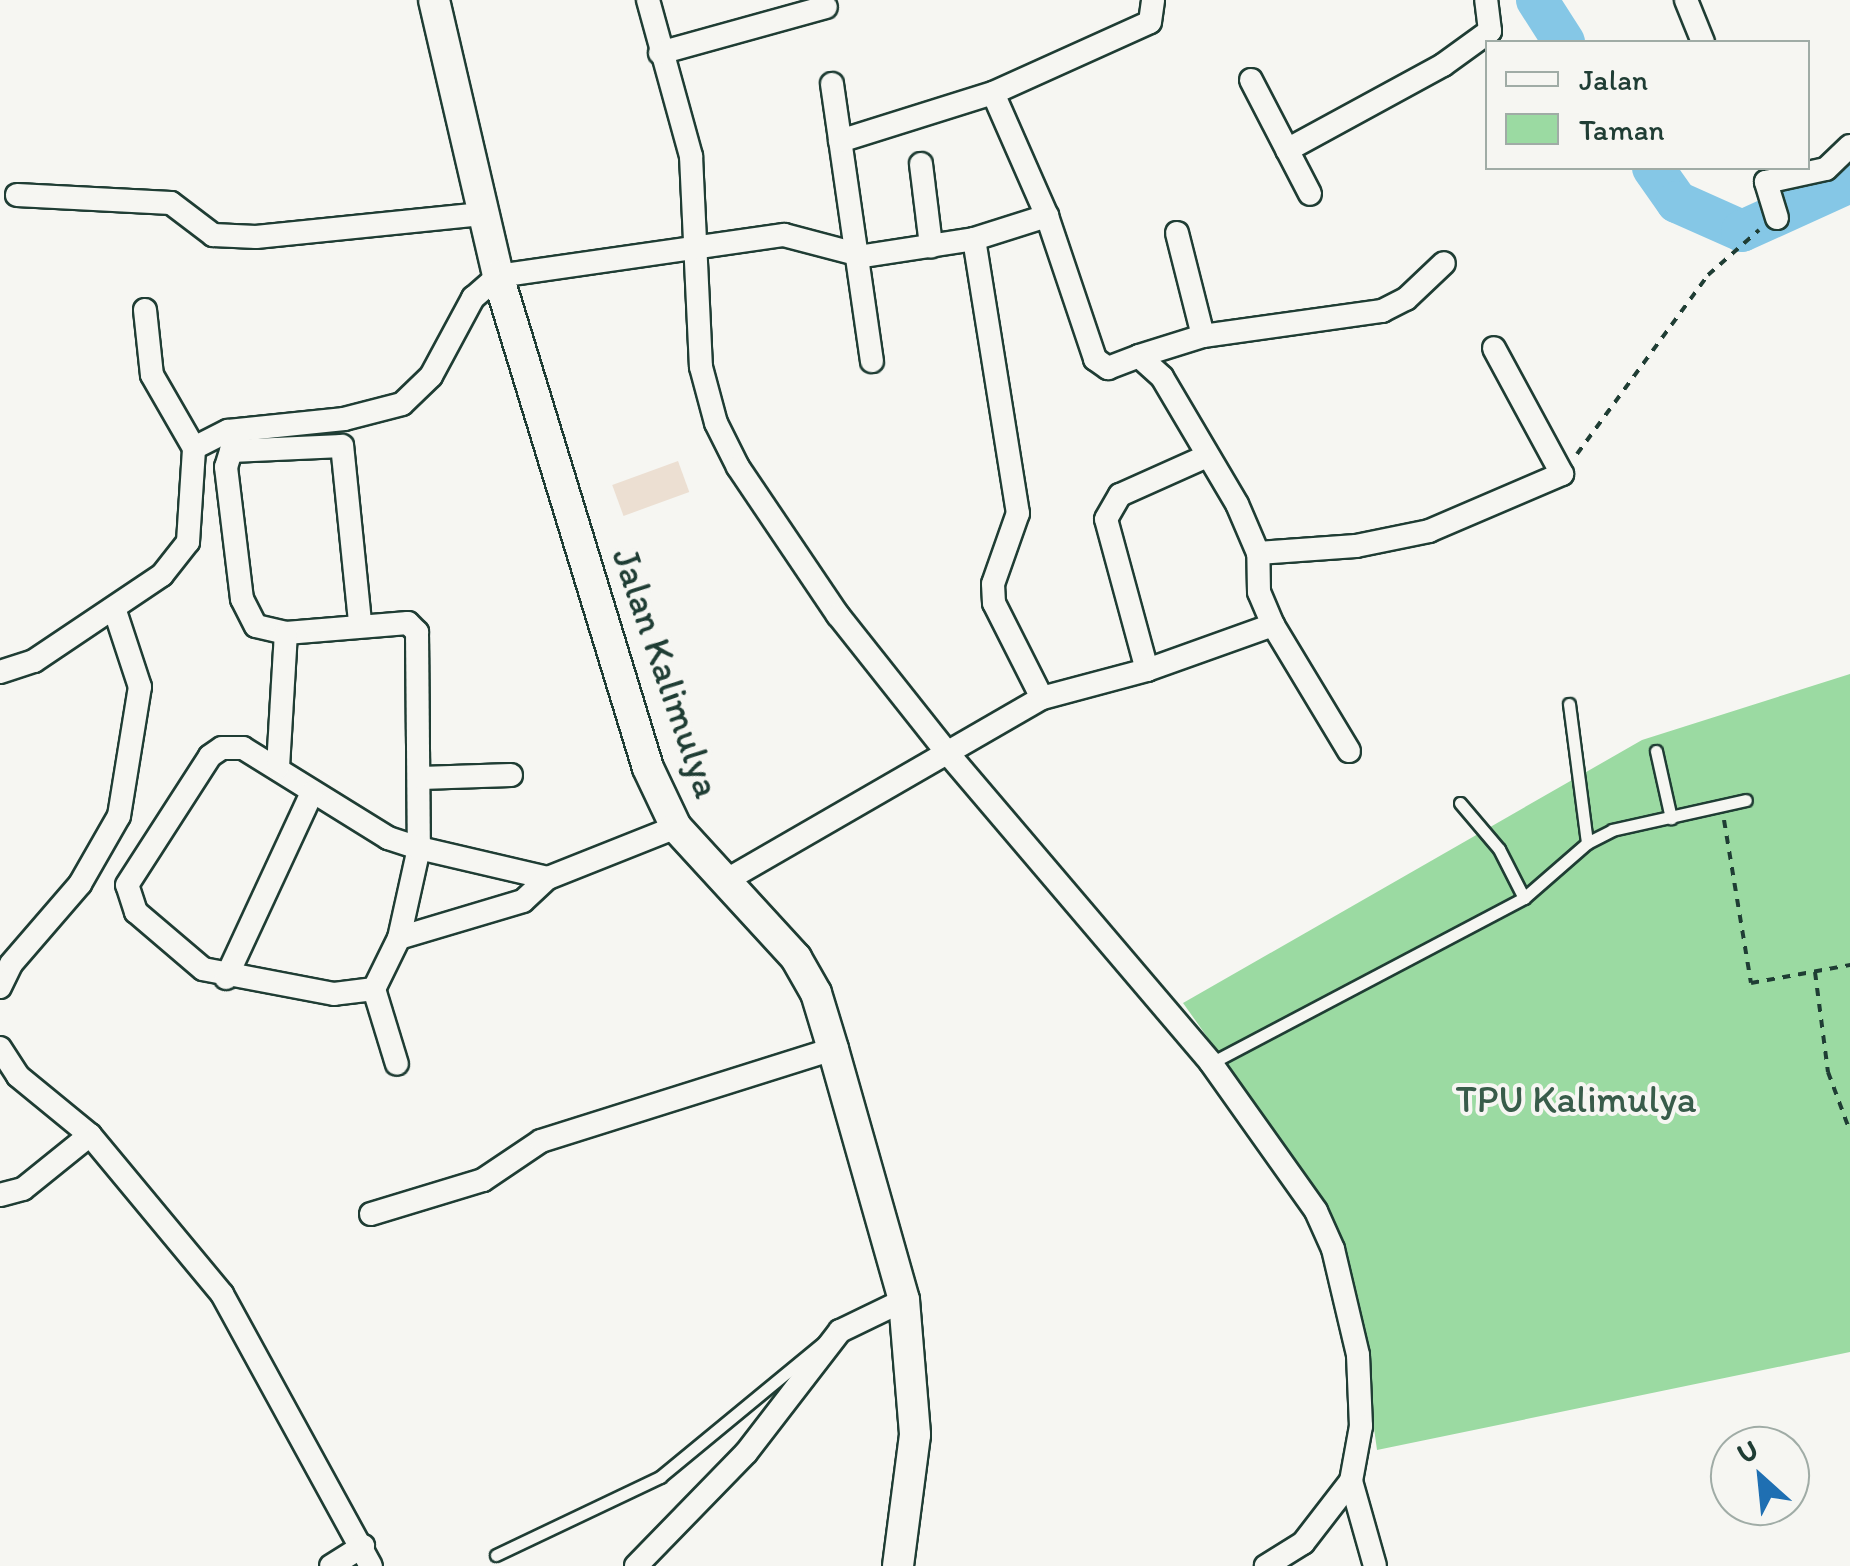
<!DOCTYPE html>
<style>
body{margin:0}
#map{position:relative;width:1850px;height:1566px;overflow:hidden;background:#f6f6f2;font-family:Itim,sans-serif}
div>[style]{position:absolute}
.built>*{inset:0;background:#ecdfd2;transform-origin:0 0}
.green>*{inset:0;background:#9bdaa2}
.river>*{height:42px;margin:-21px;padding:0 21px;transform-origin:21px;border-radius:21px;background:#85c7e6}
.path>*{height:4px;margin-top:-2px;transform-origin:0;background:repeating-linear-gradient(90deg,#1f3d34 0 8px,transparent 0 16px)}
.roads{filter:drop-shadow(2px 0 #1f3d34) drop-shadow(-2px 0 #1f3d34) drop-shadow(0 2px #1f3d34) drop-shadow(0 -2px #1f3d34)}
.service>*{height:11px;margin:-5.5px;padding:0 5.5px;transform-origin:5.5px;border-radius:5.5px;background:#f6f6f2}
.minor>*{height:22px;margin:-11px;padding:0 11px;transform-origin:11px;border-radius:11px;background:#f6f6f2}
.tertiary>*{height:30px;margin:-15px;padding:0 15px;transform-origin:15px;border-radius:15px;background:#f6f6f2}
span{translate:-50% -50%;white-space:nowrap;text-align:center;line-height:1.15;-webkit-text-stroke:8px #f6f6f2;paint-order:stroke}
.street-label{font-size:38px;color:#1f3d34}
.park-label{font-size:38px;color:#385c4a}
.legend{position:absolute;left:1485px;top:40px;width:325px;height:130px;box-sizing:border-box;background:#f6f6f2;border:2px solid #a0aca6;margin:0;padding:12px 18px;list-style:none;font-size:30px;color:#1f3d34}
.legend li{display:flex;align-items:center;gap:20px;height:50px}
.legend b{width:50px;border:2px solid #a0aca6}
.north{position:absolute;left:1710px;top:1426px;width:100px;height:100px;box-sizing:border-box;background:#f6f6f2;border:2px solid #a0aca6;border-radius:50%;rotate:333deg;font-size:28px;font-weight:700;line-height:40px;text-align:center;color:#1f3d34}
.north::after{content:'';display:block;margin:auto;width:35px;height:45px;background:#1f6fb2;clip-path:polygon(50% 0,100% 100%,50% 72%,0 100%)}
</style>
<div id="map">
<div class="built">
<div style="left:678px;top:461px;width:33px;height:70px;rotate:70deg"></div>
</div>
<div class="green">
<div style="clip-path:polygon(1850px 674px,1850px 1352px,1377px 1450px,1354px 1283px,1338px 1237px,1307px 1177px,1183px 1003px,1642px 740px)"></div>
</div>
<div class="river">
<div style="left:1537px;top:0;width:50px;rotate:57.3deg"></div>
<div style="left:1653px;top:168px;width:42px;rotate:54.8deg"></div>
<div style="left:1677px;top:202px;width:71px;rotate:24deg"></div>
<div style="left:1742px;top:231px;width:119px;rotate:-24.4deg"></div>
</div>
<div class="path">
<div style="left:1577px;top:454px;width:222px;rotate:-53.8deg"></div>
<div style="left:1708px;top:275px;width:68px;rotate:-41.4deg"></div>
<div style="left:1724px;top:820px;width:165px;rotate:80.6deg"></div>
<div style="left:1751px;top:983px;width:101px;rotate:-10.3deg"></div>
<div style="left:1815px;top:972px;width:101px;rotate:82.6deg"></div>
<div style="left:1828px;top:1072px;width:63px;rotate:69.6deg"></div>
</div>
<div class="roads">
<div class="service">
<div style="left:1569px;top:704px;width:140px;rotate:82.6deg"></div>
<div style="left:1656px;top:751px;width:69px;rotate:77.4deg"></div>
<div style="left:1460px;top:803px;width:60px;rotate:49.7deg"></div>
<div style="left:1499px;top:849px;width:55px;rotate:63deg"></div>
<div style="left:1211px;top:1063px;width:354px;rotate:-27.8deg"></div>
<div style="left:1524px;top:898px;width:84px;rotate:-41.1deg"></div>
<div style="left:1587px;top:843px;width:28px;rotate:-27deg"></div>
<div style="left:1612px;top:830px;width:137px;rotate:-12.6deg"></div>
<div style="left:496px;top:1555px;width:182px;rotate:-25.4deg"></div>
<div style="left:660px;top:1477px;width:214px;rotate:-39.5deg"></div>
</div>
<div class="minor">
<div style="left:648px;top:0;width:162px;rotate:74.6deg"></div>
<div style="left:691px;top:156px;width:211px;rotate:87.3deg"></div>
<div style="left:701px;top:367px;width:58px;rotate:75deg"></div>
<div style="left:716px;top:423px;width:49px;rotate:63.4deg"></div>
<div style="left:738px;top:467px;width:179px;rotate:56deg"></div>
<div style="left:838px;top:615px;width:172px;rotate:51.6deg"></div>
<div style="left:945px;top:750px;width:411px;rotate:49.6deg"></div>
<div style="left:1211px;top:1063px;width:181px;rotate:54.6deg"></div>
<div style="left:1316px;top:1211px;width:42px;rotate:65.9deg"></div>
<div style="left:1333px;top:1249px;width:109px;rotate:76.7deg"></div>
<div style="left:1358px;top:1355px;width:71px;rotate:87.6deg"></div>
<div style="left:1361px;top:1426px;width:56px;rotate:100.3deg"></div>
<div style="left:1351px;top:1481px;width:78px;rotate:127.7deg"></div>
<div style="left:1303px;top:1543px;width:44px;rotate:148.1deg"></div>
<div style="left:1686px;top:0;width:45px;rotate:68deg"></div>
<div style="left:660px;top:53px;width:172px;rotate:-15.5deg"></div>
<div style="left:1251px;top:80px;width:128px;rotate:62.6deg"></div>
<div style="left:832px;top:84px;width:280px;rotate:81.8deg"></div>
<div style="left:840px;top:141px;width:160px;rotate:-17.4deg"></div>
<div style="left:993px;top:93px;width:172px;rotate:-24.3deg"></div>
<div style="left:1150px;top:22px;width:22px;rotate:-82deg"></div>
<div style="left:1287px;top:150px;width:178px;rotate:-28.6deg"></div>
<div style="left:1443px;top:65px;width:58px;rotate:-35.9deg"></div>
<div style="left:1490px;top:31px;width:31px;rotate:-97deg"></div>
<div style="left:921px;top:164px;width:83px;rotate:83deg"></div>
<div style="left:17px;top:195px;width:154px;rotate:3deg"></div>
<div style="left:171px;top:203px;width:53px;rotate:37.3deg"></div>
<div style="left:213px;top:235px;width:43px;rotate:2.7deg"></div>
<div style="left:256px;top:237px;width:227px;rotate:-5.8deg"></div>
<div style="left:1047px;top:216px;width:151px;rotate:71.4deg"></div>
<div style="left:1095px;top:359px;width:16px;rotate:35deg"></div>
<div style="left:1108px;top:368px;width:33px;rotate:-21deg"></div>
<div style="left:1777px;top:218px;width:38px;rotate:-107deg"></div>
<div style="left:1766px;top:182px;width:61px;rotate:-12.2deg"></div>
<div style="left:1826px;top:169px;width:33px;rotate:-44deg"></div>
<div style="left:1177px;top:233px;width:106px;rotate:75.8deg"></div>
<div style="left:974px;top:239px;width:278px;rotate:80.9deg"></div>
<div style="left:1018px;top:513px;width:75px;rotate:109.4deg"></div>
<div style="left:993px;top:584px;width:19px;rotate:87deg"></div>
<div style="left:994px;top:603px;width:106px;rotate:63.2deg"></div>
<div style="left:145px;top:310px;width:65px;rotate:83.9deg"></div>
<div style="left:152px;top:375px;width:84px;rotate:60.1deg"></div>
<div style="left:1258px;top:553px;width:98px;rotate:-4.1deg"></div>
<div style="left:1356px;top:546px;width:75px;rotate:-11.6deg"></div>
<div style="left:1429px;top:531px;width:145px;rotate:-23.2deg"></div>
<div style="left:1562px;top:474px;width:143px;rotate:-118.4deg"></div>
<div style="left:360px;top:622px;width:177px;rotate:-95.8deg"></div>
<div style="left:342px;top:446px;width:111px;rotate:177.4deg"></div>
<div style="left:231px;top:451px;width:17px;rotate:107deg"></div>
<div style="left:226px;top:467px;width:133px;rotate:83.1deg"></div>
<div style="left:242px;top:599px;width:30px;rotate:63deg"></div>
<div style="left:256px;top:626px;width:31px;rotate:13deg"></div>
<div style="left:286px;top:633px;width:122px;rotate:-4.7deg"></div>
<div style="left:408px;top:623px;width:13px;rotate:45deg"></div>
<div style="left:417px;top:632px;width:216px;rotate:89.5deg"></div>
<div style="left:419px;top:848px;width:92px;rotate:102.5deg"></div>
<div style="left:399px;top:938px;width:57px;rotate:116.1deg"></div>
<div style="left:374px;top:989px;width:40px;rotate:172.9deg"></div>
<div style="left:334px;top:994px;width:133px;rotate:-169.2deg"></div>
<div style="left:203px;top:969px;width:88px;rotate:-139.6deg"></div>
<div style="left:136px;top:912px;width:28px;rotate:-108deg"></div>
<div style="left:127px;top:885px;width:153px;rotate:-57.2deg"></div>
<div style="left:210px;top:756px;width:14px;rotate:-34deg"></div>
<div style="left:222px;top:748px;width:21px"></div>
<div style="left:243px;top:748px;width:171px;rotate:31.8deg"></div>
<div style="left:388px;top:838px;width:33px;rotate:18deg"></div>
<div style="left:419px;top:848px;width:132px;rotate:13.1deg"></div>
<div style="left:548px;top:878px;width:138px;rotate:-21.7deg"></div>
<div style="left:1147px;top:670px;width:156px;rotate:-105.2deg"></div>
<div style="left:1106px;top:519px;width:28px;rotate:-60deg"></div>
<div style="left:1120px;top:495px;width:93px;rotate:-24.1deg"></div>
<div style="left:0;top:672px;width:36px;rotate:-18deg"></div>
<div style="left:34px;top:661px;width:154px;rotate:-33.9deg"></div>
<div style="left:162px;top:575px;width:42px;rotate:-51.8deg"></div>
<div style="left:188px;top:542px;width:94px;rotate:-86.3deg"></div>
<div style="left:194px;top:448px;width:38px;rotate:-27deg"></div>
<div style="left:228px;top:431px;width:117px;rotate:-5.9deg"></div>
<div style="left:344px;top:419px;width:60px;rotate:-14.5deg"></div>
<div style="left:402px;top:404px;width:40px;rotate:-44deg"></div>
<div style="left:431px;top:376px;width:89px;rotate:-61.7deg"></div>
<div style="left:473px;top:298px;width:33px;rotate:-41deg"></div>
<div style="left:498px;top:276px;width:289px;rotate:-8.2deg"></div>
<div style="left:784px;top:235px;width:83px;rotate:14.7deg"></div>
<div style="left:864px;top:256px;width:111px;rotate:-8.8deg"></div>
<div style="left:974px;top:239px;width:77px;rotate:-17.5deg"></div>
<div style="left:1047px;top:216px;width:134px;rotate:-113.7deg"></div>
<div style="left:1349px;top:751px;width:147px;rotate:-121.1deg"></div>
<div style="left:1273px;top:625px;width:36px;rotate:-113deg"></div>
<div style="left:1259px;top:592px;width:39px;rotate:-91deg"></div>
<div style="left:1258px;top:553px;width:53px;rotate:-113.2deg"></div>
<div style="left:1237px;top:504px;width:147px;rotate:-120.6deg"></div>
<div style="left:1162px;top:377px;width:31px;rotate:-138deg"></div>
<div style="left:1139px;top:356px;width:67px;rotate:-17.4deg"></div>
<div style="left:1203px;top:336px;width:181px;rotate:-8deg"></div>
<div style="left:1382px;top:311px;width:27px;rotate:-27deg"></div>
<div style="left:1406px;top:299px;width:52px;rotate:-43.5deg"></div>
<div style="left:278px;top:767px;width:134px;rotate:-86.6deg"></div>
<div style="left:421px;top:778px;width:90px;rotate:-1.9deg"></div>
<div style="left:725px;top:881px;width:366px;rotate:-30deg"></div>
<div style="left:1042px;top:698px;width:109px;rotate:-14.9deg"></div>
<div style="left:1147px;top:670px;width:134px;rotate:-19.7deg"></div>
<div style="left:399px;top:938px;width:129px;rotate:-16.6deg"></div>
<div style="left:523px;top:901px;width:34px;rotate:-43deg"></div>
<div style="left:226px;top:978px;width:204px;rotate:-65.1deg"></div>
<div style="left:0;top:987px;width:25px;rotate:-64deg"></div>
<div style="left:11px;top:964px;width:106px;rotate:-49.2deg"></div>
<div style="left:80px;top:884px;width:78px;rotate:-60.2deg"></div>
<div style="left:119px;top:816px;width:131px;rotate:-80.8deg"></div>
<div style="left:140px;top:687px;width:80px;rotate:-108.2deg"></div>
<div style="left:374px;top:989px;width:78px;rotate:73deg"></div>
<div style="left:0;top:1048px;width:33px;rotate:57deg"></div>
<div style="left:18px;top:1076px;width:93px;rotate:39.3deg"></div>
<div style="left:90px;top:1135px;width:207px;rotate:50.3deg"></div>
<div style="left:222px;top:1294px;width:310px;rotate:61.3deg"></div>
<div style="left:0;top:1195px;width:24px;rotate:-15deg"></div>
<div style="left:23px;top:1189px;width:86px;rotate:-38.9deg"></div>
<div style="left:371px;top:1214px;width:117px;rotate:-16.9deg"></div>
<div style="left:483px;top:1180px;width:70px;rotate:-33.9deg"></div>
<div style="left:541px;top:1141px;width:306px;rotate:-17.5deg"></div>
<div style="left:1351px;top:1481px;width:88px;rotate:74.2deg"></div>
<div style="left:331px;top:1566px;width:38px;rotate:-32deg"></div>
<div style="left:636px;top:1566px;width:158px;rotate:-45.8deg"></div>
<div style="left:746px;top:1453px;width:154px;rotate:-52.4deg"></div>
<div style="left:840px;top:1331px;width:71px;rotate:-25.8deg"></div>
</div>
<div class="tertiary">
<div style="left:434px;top:0;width:283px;rotate:76.9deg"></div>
<div style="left:498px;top:276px;width:514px;rotate:73.04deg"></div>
<div style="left:648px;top:768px;width:65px;rotate:64.6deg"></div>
<div style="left:676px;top:827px;width:178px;rotate:47.5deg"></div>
<div style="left:796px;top:958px;width:40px;rotate:60.3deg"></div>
<div style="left:816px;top:993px;width:59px;rotate:73.1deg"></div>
<div style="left:833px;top:1049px;width:261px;rotate:74.2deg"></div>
<div style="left:904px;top:1300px;width:135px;rotate:85.3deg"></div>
<div style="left:915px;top:1435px;width:132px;rotate:97.4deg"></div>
</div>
</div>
<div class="street-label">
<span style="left:666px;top:673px;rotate:71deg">Jalan Kalimulya</span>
</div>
<div class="park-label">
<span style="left:1576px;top:1100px">TPU Kalimulya</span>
</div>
<ul class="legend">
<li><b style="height:12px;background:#f6f6f2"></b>Jalan</li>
<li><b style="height:28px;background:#9bdaa2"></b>Taman</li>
</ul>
<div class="north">U</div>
</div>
